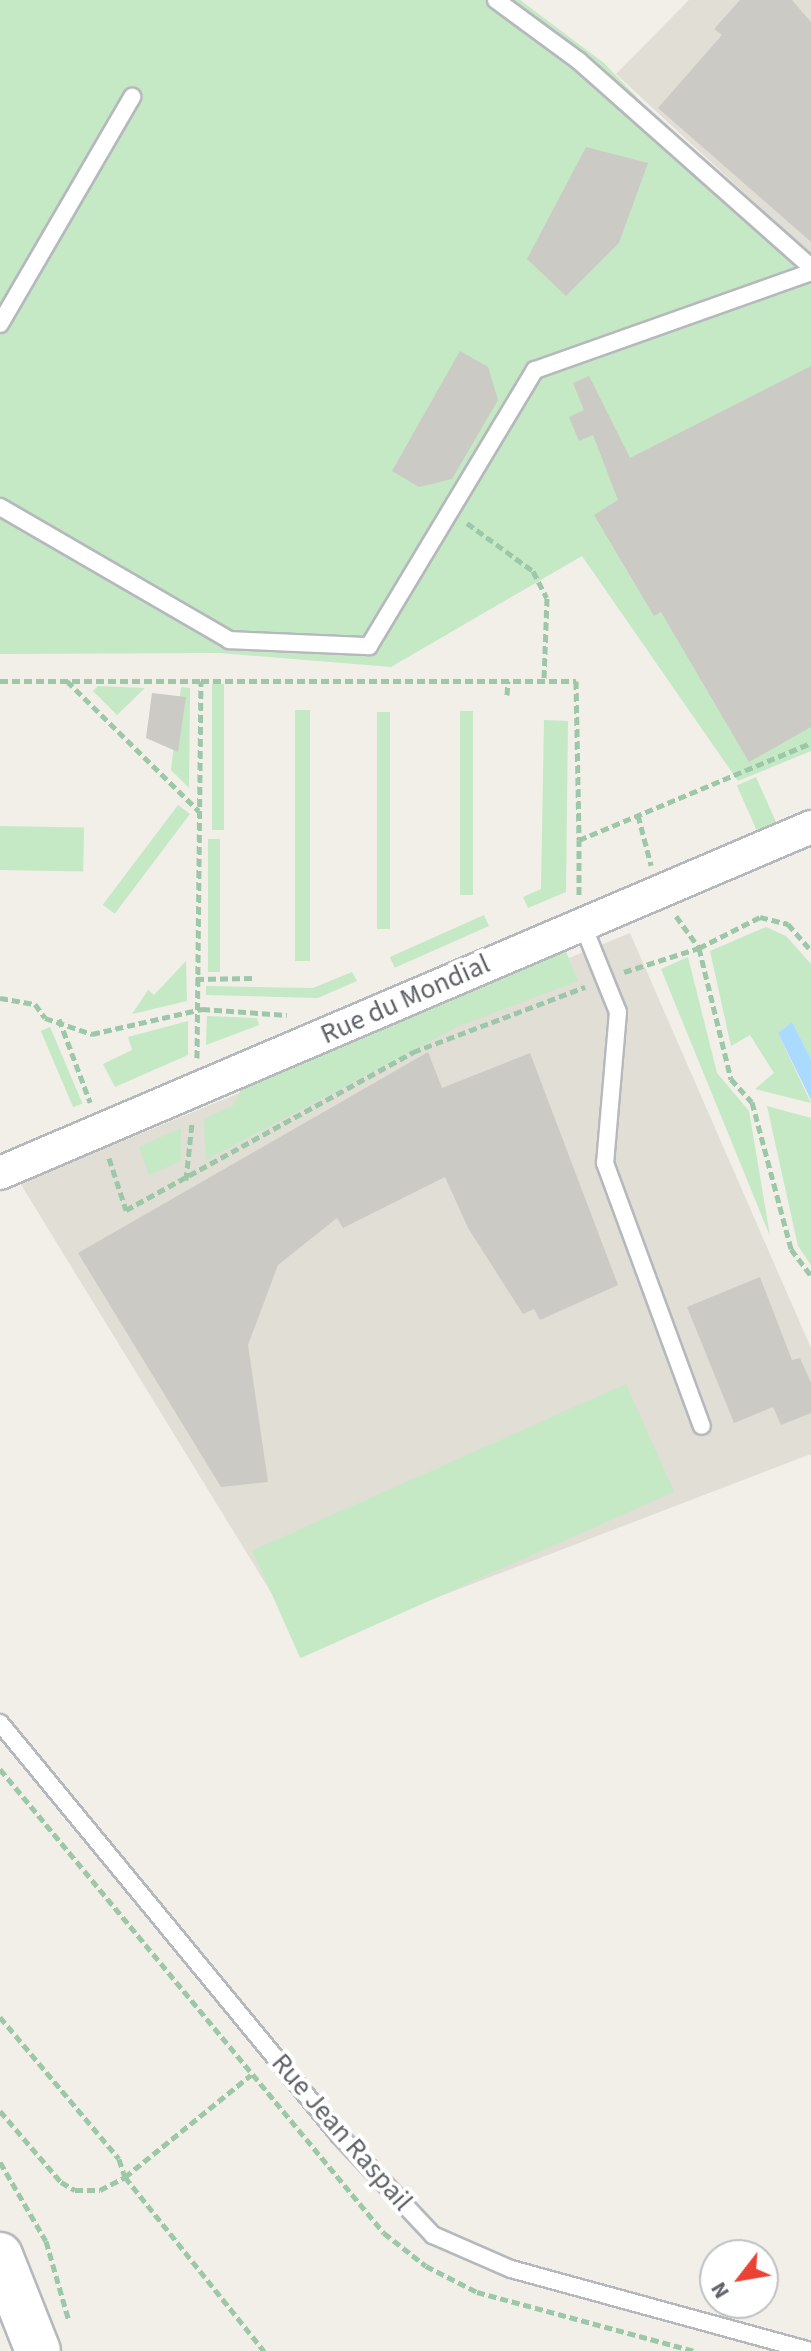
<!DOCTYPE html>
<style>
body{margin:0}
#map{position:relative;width:811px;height:2351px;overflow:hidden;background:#f1efe8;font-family:"Source Sans 3",sans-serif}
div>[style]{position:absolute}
.education>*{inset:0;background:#e1ded6}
.green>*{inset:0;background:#c5e8c5;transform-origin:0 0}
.water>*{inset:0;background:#aadaff}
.building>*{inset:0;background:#cccac5}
.path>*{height:5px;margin-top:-2.5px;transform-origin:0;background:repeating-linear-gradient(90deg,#9cc7a9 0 8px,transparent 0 12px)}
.roads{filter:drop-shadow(2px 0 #b5b8bc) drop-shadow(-2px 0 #b5b8bc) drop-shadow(0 2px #b5b8bc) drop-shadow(0 -2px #b5b8bc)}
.lane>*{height:16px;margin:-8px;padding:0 8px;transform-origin:8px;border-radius:8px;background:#fff}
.street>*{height:32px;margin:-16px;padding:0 16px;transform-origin:16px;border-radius:16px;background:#fff}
.secondary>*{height:44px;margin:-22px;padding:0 22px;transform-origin:22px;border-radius:22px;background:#fff}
span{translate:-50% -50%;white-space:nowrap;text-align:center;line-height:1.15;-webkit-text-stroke:8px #fff;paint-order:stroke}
.street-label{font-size:28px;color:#5f6368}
.north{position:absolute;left:699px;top:2239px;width:80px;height:80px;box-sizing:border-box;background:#fff;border:2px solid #bfc1c3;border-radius:50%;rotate:239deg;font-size:22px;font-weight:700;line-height:32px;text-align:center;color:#5f6368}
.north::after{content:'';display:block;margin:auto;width:28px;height:36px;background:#ea4335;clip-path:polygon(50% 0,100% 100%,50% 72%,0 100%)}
</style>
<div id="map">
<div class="education">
<div style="clip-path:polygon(689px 0,811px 0,811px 255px,616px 74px)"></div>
<div style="clip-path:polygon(630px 933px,811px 1348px,811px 1454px,305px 1648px,20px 1183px)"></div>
</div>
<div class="green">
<div style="clip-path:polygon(0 0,520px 0,604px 63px,811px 280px,811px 751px,738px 781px,582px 556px,391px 667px,220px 653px,0 654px)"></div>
<div style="left:212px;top:684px;width:12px;height:146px"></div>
<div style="clip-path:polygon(98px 686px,145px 688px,117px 715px,93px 691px)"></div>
<div style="clip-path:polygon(181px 687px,190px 688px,189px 788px,171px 770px)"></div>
<div style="left:295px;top:710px;width:15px;height:251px"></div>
<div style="left:460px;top:711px;width:13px;height:184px"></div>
<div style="left:377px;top:712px;width:13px;height:217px"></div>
<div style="clip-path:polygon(544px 720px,568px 721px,566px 892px,528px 908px,523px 897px,541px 889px)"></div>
<div style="left:756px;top:777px;width:56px;height:21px;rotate:66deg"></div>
<div style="left:178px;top:805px;width:15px;height:125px;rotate:37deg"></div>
<div style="left:0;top:826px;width:84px;height:44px;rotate:1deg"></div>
<div style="left:208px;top:839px;width:12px;height:133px"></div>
<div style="left:484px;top:915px;width:12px;height:103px;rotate:66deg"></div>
<div style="clip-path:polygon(766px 927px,786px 936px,811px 964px,811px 1059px,792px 1022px,778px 1033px,811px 1103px,755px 1089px,774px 1073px,750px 1035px,731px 1046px,710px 951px)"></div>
<div style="clip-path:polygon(565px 949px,578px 981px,459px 1026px,206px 1160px,204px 1119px,234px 1105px,242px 1087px)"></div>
<div style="clip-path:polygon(688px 957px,717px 1073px,749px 1111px,770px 1236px,661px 969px)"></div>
<div style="clip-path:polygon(186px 961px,187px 1001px,132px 1014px,148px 990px,154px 995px)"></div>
<div style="clip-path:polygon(352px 972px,357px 981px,318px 998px,206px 995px,206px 986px,313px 988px)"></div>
<div style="clip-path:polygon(207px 1016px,257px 1018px,259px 1025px,206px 1045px)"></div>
<div style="clip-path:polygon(188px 1021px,188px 1055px,115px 1087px,103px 1064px,132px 1050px,128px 1037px)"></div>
<div style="left:50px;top:1027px;width:83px;height:10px;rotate:67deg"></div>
<div style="clip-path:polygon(767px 1106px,811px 1118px,811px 1265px,798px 1246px)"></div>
<div style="clip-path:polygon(181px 1128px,181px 1161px,149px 1175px,139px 1147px)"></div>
<div style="left:626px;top:1384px;width:118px;height:409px;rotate:66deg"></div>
</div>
<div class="water">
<div style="clip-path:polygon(792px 1022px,811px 1059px,811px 1100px,778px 1033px)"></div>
</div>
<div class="building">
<div style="clip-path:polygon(740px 0,792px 0,811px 22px,811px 242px,658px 108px,722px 35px,714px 29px)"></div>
<div style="clip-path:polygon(586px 147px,648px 163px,619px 243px,566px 296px,527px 259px)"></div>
<div style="clip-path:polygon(460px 351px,488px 367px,498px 400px,452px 479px,419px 487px,392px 471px)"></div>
<div style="clip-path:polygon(811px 366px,811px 727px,749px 762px,661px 612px,654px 616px,594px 515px,618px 500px,593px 435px,579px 441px,569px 417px,584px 410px,573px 383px,589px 376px,630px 458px)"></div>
<div style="clip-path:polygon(152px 693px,186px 697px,178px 752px,146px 738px)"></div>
<div style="clip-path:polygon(428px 1052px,442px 1088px,530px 1053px,618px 1285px,540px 1320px,534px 1309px,523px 1314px,468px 1228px,445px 1177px,343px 1228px,337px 1218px,278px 1265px,248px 1345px,268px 1482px,221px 1487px,78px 1253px)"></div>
<div style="clip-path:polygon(760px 1277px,792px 1360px,800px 1358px,811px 1383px,811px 1413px,781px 1425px,773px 1407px,734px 1423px,687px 1307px)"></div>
</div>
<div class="path">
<div style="left:467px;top:523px;width:82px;rotate:36deg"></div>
<div style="left:533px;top:571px;width:30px;rotate:63deg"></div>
<div style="left:547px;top:598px;width:83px;rotate:92.1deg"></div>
<div style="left:0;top:681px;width:201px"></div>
<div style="left:67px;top:681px;width:185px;rotate:44.6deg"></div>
<div style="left:507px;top:695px;width:14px;rotate:-86deg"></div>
<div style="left:638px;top:815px;width:52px;rotate:75.4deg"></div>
<div style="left:579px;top:895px;width:55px;rotate:-90deg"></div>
<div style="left:579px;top:840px;width:251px;rotate:-22.7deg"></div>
<div style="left:676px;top:916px;width:39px;rotate:54deg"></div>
<div style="left:699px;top:948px;width:135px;rotate:76.3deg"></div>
<div style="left:731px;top:1079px;width:31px;rotate:48deg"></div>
<div style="left:752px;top:1102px;width:152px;rotate:75.1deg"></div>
<div style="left:791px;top:1249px;width:34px;rotate:53deg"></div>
<div style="left:624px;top:972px;width:79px;rotate:-17.7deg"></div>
<div style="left:699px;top:948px;width:68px;rotate:-26.9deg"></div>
<div style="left:760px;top:917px;width:29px;rotate:14deg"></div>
<div style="left:788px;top:924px;width:35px;rotate:49deg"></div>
<div style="left:196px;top:979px;width:59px;rotate:-1deg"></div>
<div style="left:0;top:998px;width:36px;rotate:10deg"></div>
<div style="left:35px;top:1004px;width:17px;rotate:54deg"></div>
<div style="left:45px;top:1018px;width:50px;rotate:18.8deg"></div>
<div style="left:92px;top:1034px;width:113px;rotate:-12.8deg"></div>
<div style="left:202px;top:1009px;width:85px;rotate:4deg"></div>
<div style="left:59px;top:1019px;width:89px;rotate:69.5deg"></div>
<div style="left:197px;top:1058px;width:377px;rotate:-89.4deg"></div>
<div style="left:201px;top:681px;width:375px"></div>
<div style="left:576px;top:681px;width:159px;rotate:88.9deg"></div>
<div style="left:109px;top:1158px;width:55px;rotate:71.9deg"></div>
<div style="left:126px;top:1210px;width:328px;rotate:-28.8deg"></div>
<div style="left:413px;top:1052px;width:184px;rotate:-20.7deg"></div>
<div style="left:186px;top:1180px;width:57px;rotate:-84deg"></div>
<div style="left:0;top:1769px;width:602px;rotate:50.39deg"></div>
<div style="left:384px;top:2233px;width:53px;rotate:38.2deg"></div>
<div style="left:426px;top:2266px;width:57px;rotate:27deg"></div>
<div style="left:477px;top:2292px;width:225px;rotate:15.2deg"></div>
<div style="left:0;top:2017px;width:185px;rotate:50deg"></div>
<div style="left:119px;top:2159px;width:19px;rotate:72deg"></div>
<div style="left:125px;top:2177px;width:223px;rotate:51.4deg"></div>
<div style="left:0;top:2111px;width:94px;rotate:49.3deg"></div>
<div style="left:61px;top:2182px;width:16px;rotate:30deg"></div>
<div style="left:75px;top:2190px;width:25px"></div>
<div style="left:100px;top:2190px;width:28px;rotate:-27deg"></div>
<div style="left:125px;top:2177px;width:162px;rotate:-39deg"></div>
<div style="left:0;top:2162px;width:91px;rotate:59.8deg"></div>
<div style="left:46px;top:2241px;width:83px;rotate:74deg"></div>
</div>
<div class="roads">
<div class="lane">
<div style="left:496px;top:0;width:103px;rotate:36.3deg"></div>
<div style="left:579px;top:61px;width:310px;rotate:41.6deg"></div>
<div style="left:0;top:324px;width:263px;rotate:-59.8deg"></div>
<div style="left:0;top:507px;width:265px;rotate:30.1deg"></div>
<div style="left:229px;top:640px;width:140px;rotate:2.5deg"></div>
<div style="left:369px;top:646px;width:322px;rotate:-59deg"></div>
<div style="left:535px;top:370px;width:293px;rotate:-19.5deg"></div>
<div style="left:582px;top:923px;width:96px;rotate:68deg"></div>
<div style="left:618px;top:1012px;width:152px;rotate:94.9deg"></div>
<div style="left:605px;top:1163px;width:280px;rotate:69.8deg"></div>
<div style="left:0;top:1723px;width:534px;rotate:50.55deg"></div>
<div style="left:339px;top:2135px;width:137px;rotate:46.8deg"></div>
<div style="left:433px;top:2235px;width:85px;rotate:23.6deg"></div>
<div style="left:511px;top:2269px;width:311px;rotate:15.3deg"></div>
</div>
<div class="street">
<div style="left:0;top:1173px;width:882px;rotate:-23.1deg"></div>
</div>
<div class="secondary">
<div style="left:0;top:2255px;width:103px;rotate:68.4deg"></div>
</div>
</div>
<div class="street-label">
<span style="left:405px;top:999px;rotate:-24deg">Rue du Mondial</span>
<span style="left:342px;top:2132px;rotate:49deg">Rue Jean Raspail</span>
</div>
<div class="north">N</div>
</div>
